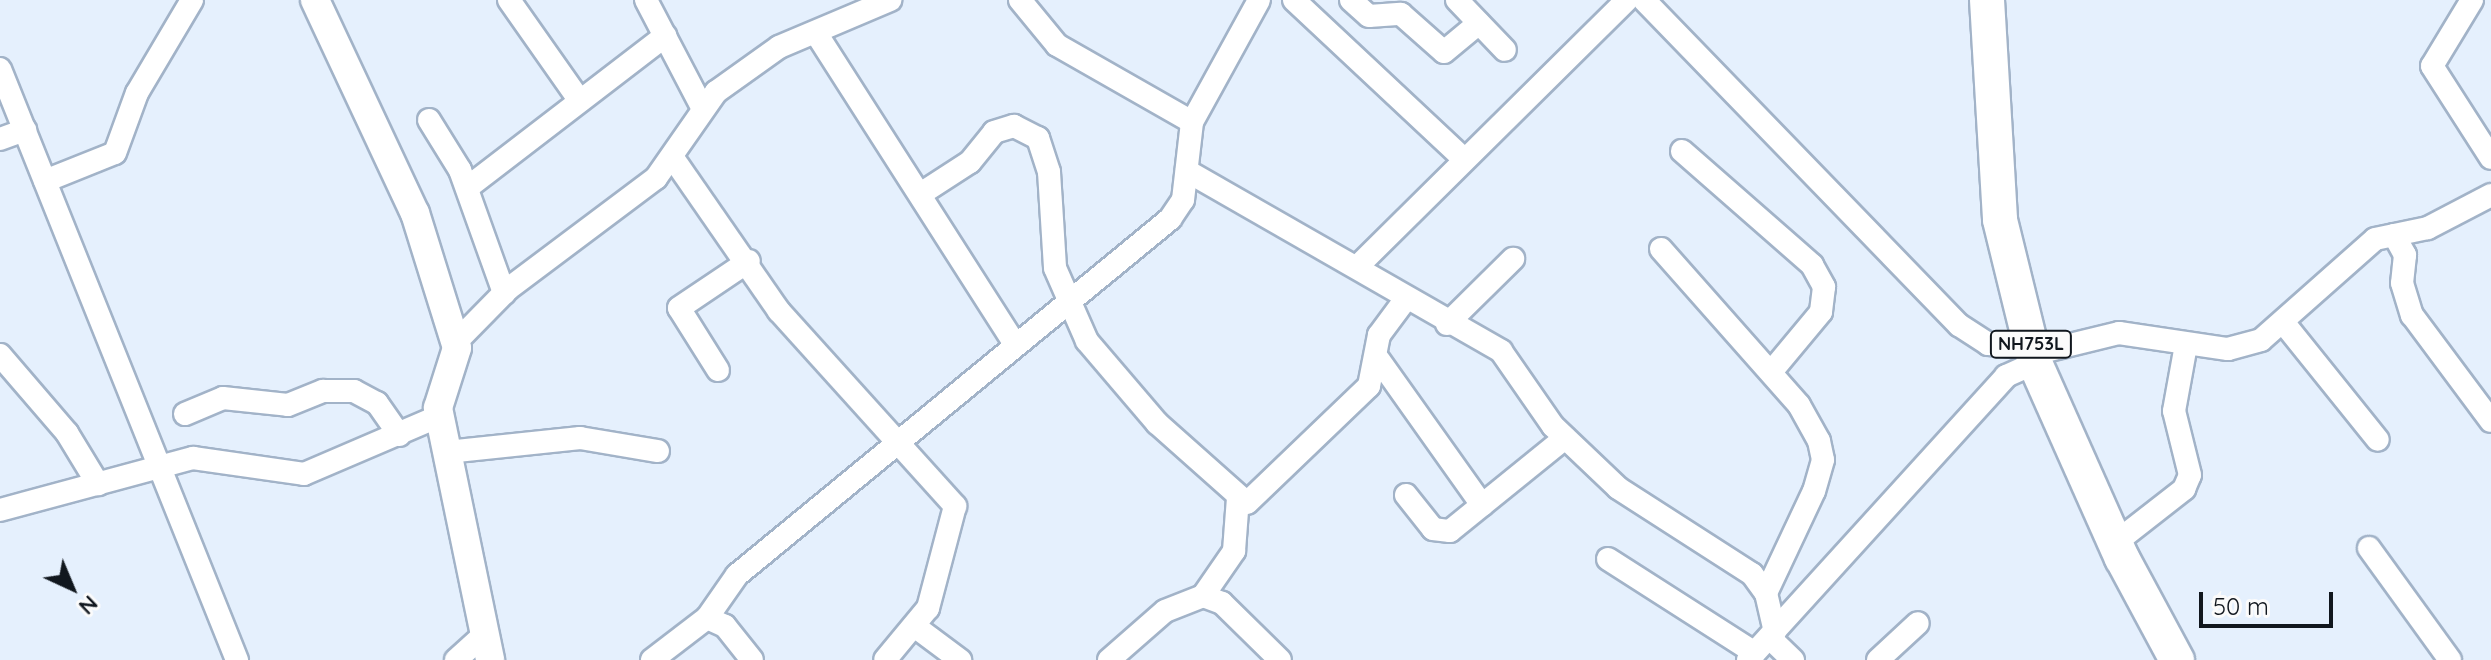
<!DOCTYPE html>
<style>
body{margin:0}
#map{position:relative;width:2491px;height:660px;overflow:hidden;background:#e5f0fd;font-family:Quicksand,sans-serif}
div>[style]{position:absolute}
.roads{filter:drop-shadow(2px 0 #a2b3c8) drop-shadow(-2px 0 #a2b3c8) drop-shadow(0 2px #a2b3c8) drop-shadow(0 -2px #a2b3c8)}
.minor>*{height:22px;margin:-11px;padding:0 11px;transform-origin:11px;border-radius:11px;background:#fff}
.major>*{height:28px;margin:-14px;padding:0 14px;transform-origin:14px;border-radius:14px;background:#fff}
.highway>*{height:34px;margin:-17px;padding:0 17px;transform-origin:17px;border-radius:17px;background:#fff}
span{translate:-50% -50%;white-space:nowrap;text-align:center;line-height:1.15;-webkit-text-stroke:6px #fbfbfb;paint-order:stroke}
.shield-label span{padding:2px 6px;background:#fbfbfb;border:2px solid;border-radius:6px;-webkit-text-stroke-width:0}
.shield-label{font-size:18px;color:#11171e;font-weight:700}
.north{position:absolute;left:32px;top:548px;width:80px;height:80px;-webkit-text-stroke:6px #fbfbfb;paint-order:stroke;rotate:136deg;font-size:22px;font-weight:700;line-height:32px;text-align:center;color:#11171e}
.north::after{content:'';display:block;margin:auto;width:28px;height:36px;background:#11171e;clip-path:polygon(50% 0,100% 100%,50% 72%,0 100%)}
.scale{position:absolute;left:2199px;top:592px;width:134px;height:36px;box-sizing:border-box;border:4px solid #11171e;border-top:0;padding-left:10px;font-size:24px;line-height:28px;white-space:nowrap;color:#11171e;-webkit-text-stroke:6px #fbfbfb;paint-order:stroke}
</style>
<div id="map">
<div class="roads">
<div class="minor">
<div style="left:509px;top:0;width:123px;rotate:54.9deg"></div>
<div style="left:646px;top:0;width:119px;rotate:62.4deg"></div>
<div style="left:1020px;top:0;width:58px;rotate:50.6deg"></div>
<div style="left:1057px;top:45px;width:155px;rotate:29.7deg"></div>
<div style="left:1294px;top:0;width:233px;rotate:43.1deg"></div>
<div style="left:1351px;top:0;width:24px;rotate:42deg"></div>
<div style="left:1369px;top:16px;width:32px;rotate:-4deg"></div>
<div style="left:1401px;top:14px;width:57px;rotate:41.5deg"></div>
<div style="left:1444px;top:52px;width:45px;rotate:-39.6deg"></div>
<div style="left:1457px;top:0;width:69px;rotate:46.2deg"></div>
<div style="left:1644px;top:0;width:453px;rotate:45.9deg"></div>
<div style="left:1959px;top:325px;width:35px;rotate:33deg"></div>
<div style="left:1988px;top:344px;width:44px;rotate:3.9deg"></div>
<div style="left:2472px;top:0;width:77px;rotate:121.2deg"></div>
<div style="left:2432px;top:66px;width:109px;rotate:57.3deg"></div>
<div style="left:816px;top:33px;width:366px;rotate:57.4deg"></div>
<div style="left:0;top:69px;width:637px;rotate:68.15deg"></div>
<div style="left:429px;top:120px;width:59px;rotate:58.2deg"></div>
<div style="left:460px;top:170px;width:131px;rotate:70.3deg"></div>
<div style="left:0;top:139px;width:27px;rotate:-20deg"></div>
<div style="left:1682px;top:151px;width:173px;rotate:41.2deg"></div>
<div style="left:1812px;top:265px;width:25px;rotate:61deg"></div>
<div style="left:1824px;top:287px;width:25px;rotate:97deg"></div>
<div style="left:1821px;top:312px;width:78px;rotate:129.8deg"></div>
<div style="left:673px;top:158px;width:186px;rotate:55.3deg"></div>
<div style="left:779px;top:311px;width:263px;rotate:47.9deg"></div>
<div style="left:955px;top:506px;width:106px;rotate:104.8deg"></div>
<div style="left:928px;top:608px;width:67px;rotate:129.6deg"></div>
<div style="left:1187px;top:171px;width:362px;rotate:29.8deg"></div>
<div style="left:1501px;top:351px;width:91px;rotate:55.3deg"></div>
<div style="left:1553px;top:426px;width:90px;rotate:43.6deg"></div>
<div style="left:1618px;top:488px;width:159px;rotate:32.7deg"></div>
<div style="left:1752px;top:574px;width:24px;rotate:54deg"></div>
<div style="left:1766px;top:593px;width:40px;rotate:77deg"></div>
<div style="left:45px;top:181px;width:75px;rotate:-21.8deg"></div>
<div style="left:115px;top:153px;width:64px;rotate:-69.9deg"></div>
<div style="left:137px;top:93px;width:108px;rotate:-59.4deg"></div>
<div style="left:467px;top:188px;width:250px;rotate:-37.5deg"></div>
<div style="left:922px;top:193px;width:57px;rotate:-32.9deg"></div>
<div style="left:970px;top:162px;width:38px;rotate:-51deg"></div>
<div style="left:994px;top:132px;width:21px;rotate:-17deg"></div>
<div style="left:1014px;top:126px;width:27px;rotate:27deg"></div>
<div style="left:1038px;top:138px;width:36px;rotate:72deg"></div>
<div style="left:1049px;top:172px;width:96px;rotate:86.4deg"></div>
<div style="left:1055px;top:268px;width:80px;rotate:66.3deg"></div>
<div style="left:1087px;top:341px;width:108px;rotate:49.5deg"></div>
<div style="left:1157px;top:423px;width:120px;rotate:41.6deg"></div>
<div style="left:1247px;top:503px;width:169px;rotate:-43.8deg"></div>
<div style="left:1369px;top:386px;width:52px;rotate:-78.9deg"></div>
<div style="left:1379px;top:335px;width:44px;rotate:-53.4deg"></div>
<div style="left:2394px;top:235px;width:23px;rotate:61deg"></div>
<div style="left:2405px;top:255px;width:28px;rotate:96deg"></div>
<div style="left:2402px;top:283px;width:34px;rotate:73deg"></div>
<div style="left:2412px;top:315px;width:132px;rotate:53.3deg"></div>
<div style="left:1661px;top:249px;width:208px;rotate:48.5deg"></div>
<div style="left:1799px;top:405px;width:41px;rotate:60.9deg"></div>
<div style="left:1819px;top:441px;width:19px;rotate:78deg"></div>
<div style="left:1823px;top:460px;width:32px;rotate:106deg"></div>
<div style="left:1814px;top:491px;width:113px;rotate:115.2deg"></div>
<div style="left:1360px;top:264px;width:375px;rotate:-44.7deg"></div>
<div style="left:2283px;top:322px;width:151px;rotate:51.2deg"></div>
<div style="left:1447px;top:324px;width:93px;rotate:-44.6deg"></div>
<div style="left:455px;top:343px;width:76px;rotate:-45.5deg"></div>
<div style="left:508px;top:289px;width:185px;rotate:-36.9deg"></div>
<div style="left:656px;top:178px;width:105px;rotate:-55.1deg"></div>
<div style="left:716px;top:92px;width:77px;rotate:-35.5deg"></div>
<div style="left:779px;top:47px;width:121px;rotate:-22.9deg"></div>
<div style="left:2033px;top:354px;width:89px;rotate:-13.7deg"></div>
<div style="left:2119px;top:333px;width:110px;rotate:8.4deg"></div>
<div style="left:2228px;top:349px;width:34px;rotate:-15deg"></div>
<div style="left:2261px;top:340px;width:152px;rotate:-41.5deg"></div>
<div style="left:2375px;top:239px;width:54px;rotate:-11.7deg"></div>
<div style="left:2428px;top:228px;width:71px;rotate:-27.6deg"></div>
<div style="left:0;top:355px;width:103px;rotate:49.3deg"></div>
<div style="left:67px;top:433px;width:60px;rotate:58.7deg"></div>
<div style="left:1379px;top:360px;width:178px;rotate:54.6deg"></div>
<div style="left:718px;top:370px;width:73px;rotate:-122.2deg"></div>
<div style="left:679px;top:308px;width:84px;rotate:-33.9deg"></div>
<div style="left:185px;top:414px;width:41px;rotate:-22.8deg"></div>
<div style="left:223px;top:398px;width:65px;rotate:6.1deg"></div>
<div style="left:288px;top:405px;width:38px;rotate:-22deg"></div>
<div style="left:323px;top:391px;width:31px"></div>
<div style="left:354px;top:391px;width:26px;rotate:28deg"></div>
<div style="left:377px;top:403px;width:39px;rotate:55deg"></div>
<div style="left:447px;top:452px;width:134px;rotate:-6deg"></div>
<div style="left:580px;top:438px;width:79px;rotate:9.5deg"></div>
<div style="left:1406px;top:495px;width:43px;rotate:51.5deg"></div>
<div style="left:1433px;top:529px;width:17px;rotate:7deg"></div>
<div style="left:1450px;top:531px;width:148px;rotate:-39deg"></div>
<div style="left:0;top:510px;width:200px;rotate:-15.1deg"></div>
<div style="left:193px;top:458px;width:112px;rotate:8.2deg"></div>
<div style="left:304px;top:474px;width:147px;rotate:-23.2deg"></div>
<div style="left:2115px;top:543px;width:88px;rotate:-38deg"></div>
<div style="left:2184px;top:489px;width:15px;rotate:-67deg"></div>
<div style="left:2190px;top:475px;width:66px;rotate:-104deg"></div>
<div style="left:2174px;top:411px;width:67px;rotate:-79.7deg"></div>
<div style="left:2369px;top:548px;width:138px;rotate:54.1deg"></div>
<div style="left:1608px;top:559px;width:174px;rotate:32.6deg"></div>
<div style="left:1203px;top:596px;width:55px;rotate:-55.4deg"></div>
<div style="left:1234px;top:551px;width:53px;rotate:-85.7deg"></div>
<div style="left:707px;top:618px;width:52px;rotate:-55.1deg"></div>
<div style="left:737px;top:575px;width:561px;rotate:-39.43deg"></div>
<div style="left:1170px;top:219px;width:23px;rotate:-56deg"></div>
<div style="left:1183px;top:200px;width:79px;rotate:-83.4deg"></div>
<div style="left:1192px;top:122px;width:139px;rotate:-61.2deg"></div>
<div style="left:917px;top:628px;width:54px;rotate:36.7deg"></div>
<div style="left:1770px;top:638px;width:32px;rotate:44deg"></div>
<div style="left:456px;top:660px;width:39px;rotate:-42deg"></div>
<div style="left:652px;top:660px;width:69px;rotate:-37.4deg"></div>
<div style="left:707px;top:618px;width:20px;rotate:24deg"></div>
<div style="left:725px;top:626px;width:43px;rotate:51.5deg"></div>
<div style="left:1109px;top:660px;width:74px;rotate:-41.2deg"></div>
<div style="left:1165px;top:611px;width:41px;rotate:-21.5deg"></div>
<div style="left:1203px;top:596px;width:20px;rotate:20deg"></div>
<div style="left:1222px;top:603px;width:81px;rotate:44.5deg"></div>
<div style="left:1748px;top:660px;width:384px;rotate:-47.7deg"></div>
<div style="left:2006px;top:376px;width:32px;rotate:-24deg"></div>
<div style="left:1878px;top:660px;width:54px;rotate:-42.8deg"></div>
</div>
<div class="major">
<div style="left:315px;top:0;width:235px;rotate:64.9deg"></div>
<div style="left:415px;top:213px;width:141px;rotate:72.7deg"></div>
<div style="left:457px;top:348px;width:63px;rotate:107.6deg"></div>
<div style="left:438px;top:408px;width:257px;rotate:78.3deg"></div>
</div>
<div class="highway">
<div style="left:1987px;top:0;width:220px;rotate:86.6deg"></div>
<div style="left:2000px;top:220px;width:147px;rotate:76.2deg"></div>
<div style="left:2035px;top:363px;width:214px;rotate:66deg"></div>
<div style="left:2122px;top:558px;width:116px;rotate:61.7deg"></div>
</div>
</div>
<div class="shield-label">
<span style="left:2031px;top:344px">NH753L</span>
</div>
<div class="north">N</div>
<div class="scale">50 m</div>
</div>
